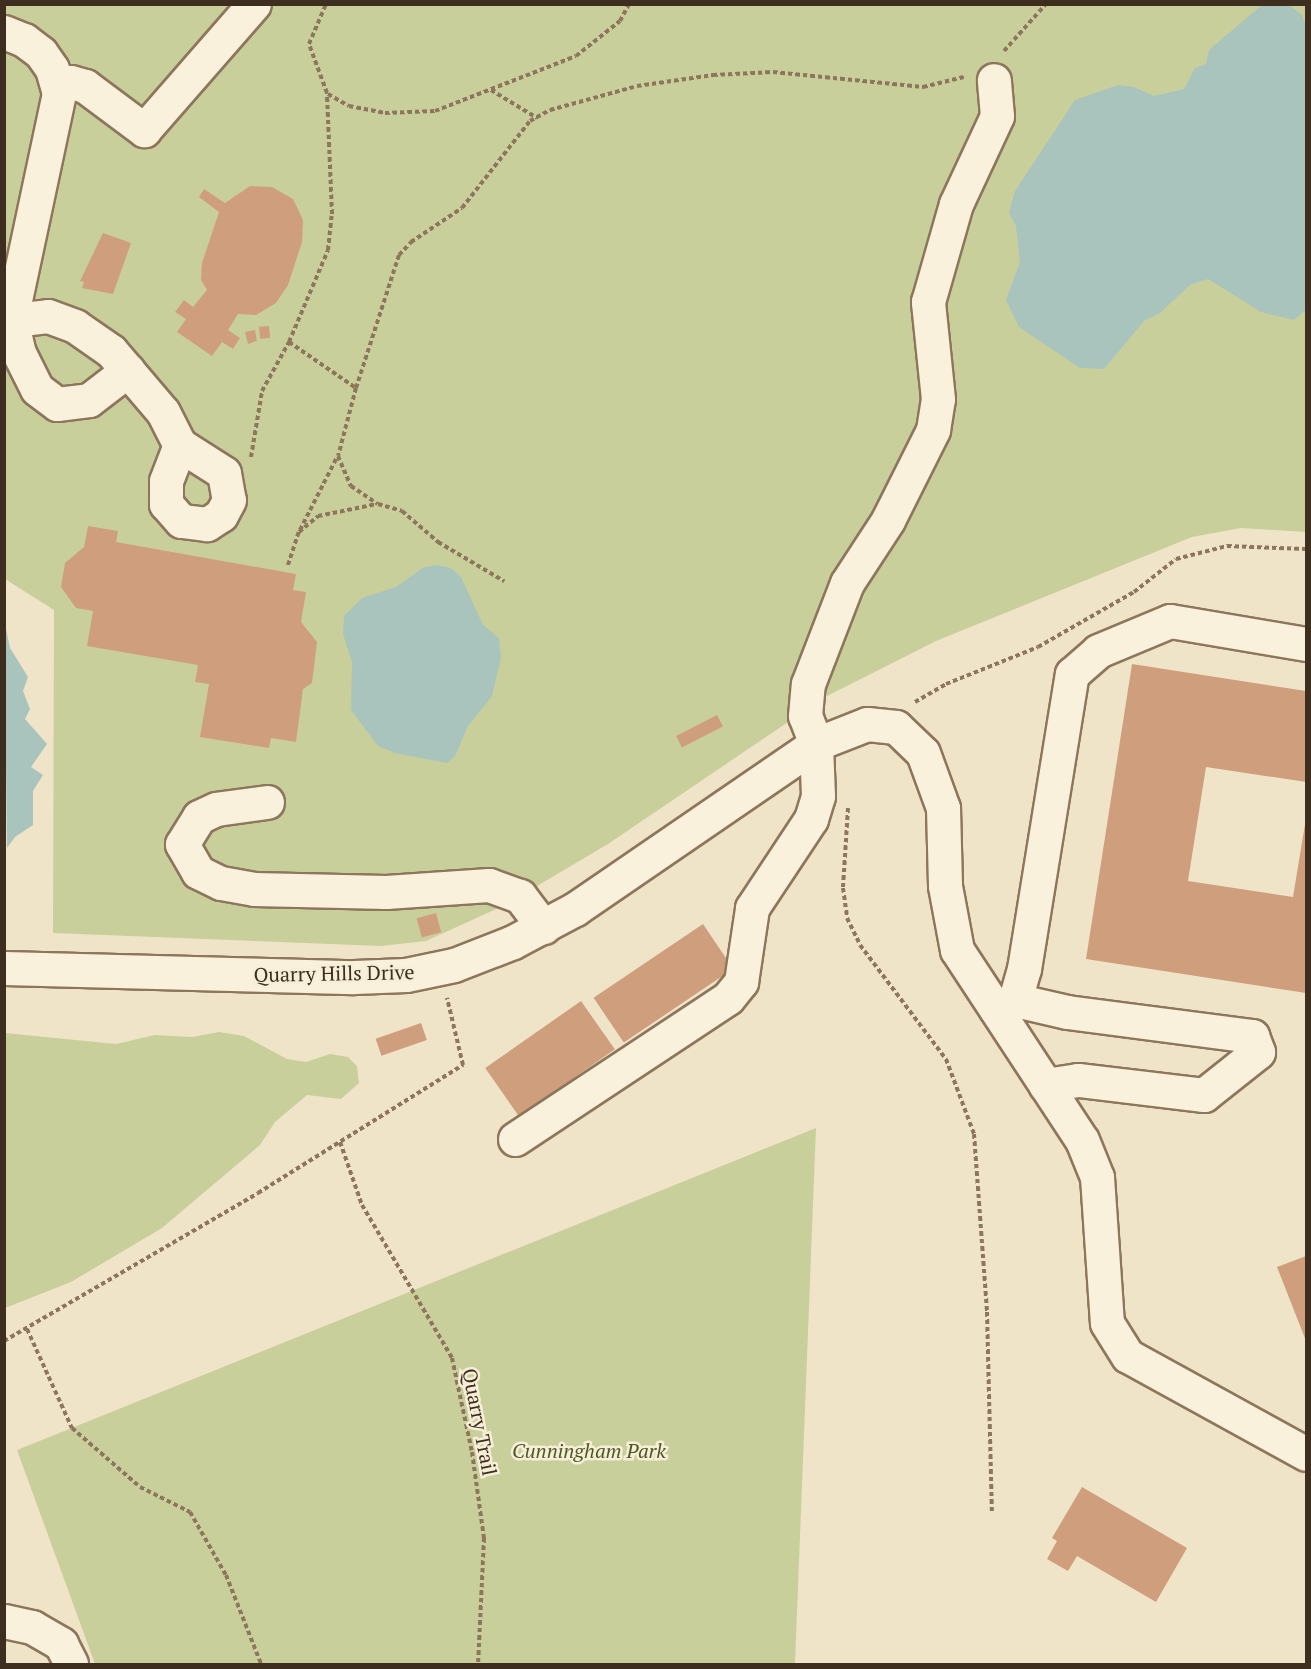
<!DOCTYPE html>
<style>
body{margin:0}
#map{position:relative;width:1311px;height:1669px;overflow:hidden;background:#f0e4c8;font-family:"PT Serif",serif}
div>[style]{position:absolute}
.green>*{inset:0;background:#c9cf9b}
.water>*{inset:0;background:#a9c4bc}
.building>*{inset:0;background:#cf9f7d;transform-origin:0 0}
.path>*{height:4px;margin-top:-2px;transform-origin:0;background:repeating-linear-gradient(90deg,#8d765c 0 4.5px,transparent 0 7.5px)}
.roads{filter:drop-shadow(2px 0 #8d765c) drop-shadow(-2px 0 #8d765c) drop-shadow(0 2px #8d765c) drop-shadow(0 -2px #8d765c)}
.minor>*{height:33px;margin:-16.5px;padding:0 16.5px;transform-origin:16.5px;border-radius:16.5px;background:#faf1dc}
span{translate:-50% -50%;white-space:nowrap;text-align:center;line-height:1.15;-webkit-text-stroke:5px #f7eed8;paint-order:stroke}
.street-label{font-size:20px;color:#3d2e20}
.park-label{font-size:20px;color:#4d5a26;font-style:italic}
.frame{position:absolute;inset:0;border:6px solid #3d2e20;pointer-events:none}
</style>
<div id="map">
<div class="green">
<div style="clip-path:polygon(4px 5px,1306px 5px,1306px 532px,1241px 528px,1192px 537px,936px 641px,825px 697px,608px 844px,505px 905px,426px 941px,381px 946px,53px 933px,54px 610px,5px 579px)"></div>
<div style="clip-path:polygon(219px 1032px,244px 1036px,287px 1059px,306px 1062px,330px 1054px,348px 1057px,357px 1066px,359px 1083px,341px 1099px,307px 1095px,275px 1122px,260px 1145px,162px 1228px,71px 1282px,5px 1308px,5px 1033px,116px 1044px,155px 1035px,192px 1037px)"></div>
<div style="clip-path:polygon(816px 1128px,795px 1664px,95px 1664px,17px 1450px)"></div>
</div>
<div class="water">
<div style="clip-path:polygon(1262px 5px,1289px 5px,1302px 15px,1306px 26px,1306px 310px,1294px 320px,1261px 312px,1208px 279px,1190px 285px,1160px 313px,1144px 321px,1104px 369px,1080px 368px,1019px 327px,1006px 300px,1020px 262px,1016px 226px,1009px 213px,1015px 191px,1075px 100px,1118px 85px,1134px 87px,1154px 96px,1184px 89px,1195px 68px,1206px 64px,1209px 50px)"></div>
<div style="clip-path:polygon(437px 565px,451px 568px,461px 577px,483px 625px,499px 638px,501px 658px,492px 696px,468px 726px,455px 756px,447px 763px,395px 753px,378px 746px,351px 710px,352px 662px,343px 634px,344px 616px,362px 598px,396px 587px,424px 567px)"></div>
<div style="clip-path:polygon(4px 619px,10px 648px,28px 677px,23px 691px,30px 709px,25px 719px,47px 744px,31px 767px,43px 775px,33px 791px,33px 825px,15px 837px,7px 848px)"></div>
</div>
<div class="building">
<div style="clip-path:polygon(250px 186px,272px 187px,293px 199px,303px 220px,302px 242px,288px 285px,276px 303px,256px 315px,238px 314px,228px 330px,240px 338px,233px 349px,222px 342px,212px 356px,177px 332px,186px 319px,175px 312px,184px 300px,193px 307px,207px 290px,201px 280px,202px 263px,219px 212px,199px 197px,204px 189px,225px 203px)"></div>
<div style="clip-path:polygon(103px 233px,131px 243px,113px 294px,82px 288px,84px 282px,80px 281px)"></div>
<div style="left:269px;top:326px;width:12px;height:10px;rotate:85deg"></div>
<div style="clip-path:polygon(255px 330px,257px 341px,248px 344px,245px 332px)"></div>
<div style="clip-path:polygon(88px 526px,118px 531px,116px 542px,296px 574px,293px 590px,306px 592px,301px 622px,317px 642px,312px 683px,303px 689px,296px 742px,271px 738px,269px 748px,200px 737px,209px 684px,195px 682px,198px 665px,87px 646px,93px 611px,76px 608px,61px 587px,65px 563px,84px 547px)"></div>
<div style="clip-path:polygon(1132px 664px,1306px 691px,1306px 782px,1206px 767px,1188px 881px,1293px 897px,1306px 818px,1306px 993px,1086px 959px)"></div>
<div style="left:717px;top:715px;width:13px;height:46px;rotate:63deg"></div>
<div style="left:436px;top:913px;width:20px;height:20px;rotate:75deg"></div>
<div style="left:703px;top:924px;width:54px;height:132px;rotate:56deg"></div>
<div style="left:581px;top:1001px;width:59px;height:117px;rotate:55deg"></div>
<div style="left:421px;top:1023px;width:18px;height:48px;rotate:71deg"></div>
<div style="clip-path:polygon(1306px 1256px,1306px 1341px,1277px 1267px)"></div>
<div style="clip-path:polygon(1082px 1487px,1187px 1548px,1156px 1602px,1077px 1556px,1068px 1571px,1047px 1559px,1057px 1541px,1052px 1538px)"></div>
</div>
<div class="path">
<div style="left:1004px;top:51px;width:63px;rotate:-48.2deg"></div>
<div style="left:491px;top:90px;width:54px;rotate:31.3deg"></div>
<div style="left:328px;top:94px;width:24px;rotate:30deg"></div>
<div style="left:349px;top:106px;width:37px;rotate:11deg"></div>
<div style="left:385px;top:113px;width:50px;rotate:-2.3deg"></div>
<div style="left:435px;top:111px;width:151px;rotate:-21.3deg"></div>
<div style="left:576px;top:56px;width:56px;rotate:-38.5deg"></div>
<div style="left:620px;top:21px;width:19px;rotate:-62deg"></div>
<div style="left:289px;top:342px;width:81px;rotate:34.5deg"></div>
<div style="left:356px;top:388px;width:70px;rotate:104.8deg"></div>
<div style="left:338px;top:456px;width:33px;rotate:67deg"></div>
<div style="left:351px;top:486px;width:32px;rotate:34deg"></div>
<div style="left:378px;top:504px;width:25px;rotate:16deg"></div>
<div style="left:402px;top:511px;width:48px;rotate:40.7deg"></div>
<div style="left:438px;top:542px;width:77px;rotate:30.6deg"></div>
<div style="left:356px;top:388px;width:140px;rotate:-72.1deg"></div>
<div style="left:399px;top:255px;width:18px;rotate:-47deg"></div>
<div style="left:411px;top:242px;width:61px;rotate:-33.7deg"></div>
<div style="left:462px;top:208px;width:110px;rotate:-52deg"></div>
<div style="left:530px;top:121px;width:23px;rotate:-29deg"></div>
<div style="left:550px;top:110px;width:90px;rotate:-15.4deg"></div>
<div style="left:637px;top:86px;width:77px;rotate:-8.2deg"></div>
<div style="left:713px;top:75px;width:60px;rotate:-2.9deg"></div>
<div style="left:773px;top:72px;width:151px;rotate:5.7deg"></div>
<div style="left:923px;top:87px;width:42px;rotate:-13.7deg"></div>
<div style="left:251px;top:457px;width:67px;rotate:-80.5deg"></div>
<div style="left:262px;top:391px;width:56px;rotate:-61.1deg"></div>
<div style="left:289px;top:342px;width:100px;rotate:-67deg"></div>
<div style="left:328px;top:250px;width:36px;rotate:-84deg"></div>
<div style="left:332px;top:214px;width:121px;rotate:-92.4deg"></div>
<div style="left:327px;top:93px;width:52px;rotate:-110.2deg"></div>
<div style="left:309px;top:44px;width:43px;rotate:-67deg"></div>
<div style="left:300px;top:530px;width:82px;rotate:-63.1deg"></div>
<div style="left:288px;top:565px;width:35px;rotate:-72deg"></div>
<div style="left:299px;top:532px;width:25px;rotate:-40deg"></div>
<div style="left:318px;top:516px;width:60px;rotate:-11.5deg"></div>
<div style="left:915px;top:702px;width:36px;rotate:-30deg"></div>
<div style="left:946px;top:684px;width:99px;rotate:-21.9deg"></div>
<div style="left:1038px;top:647px;width:111px;rotate:-29.8deg"></div>
<div style="left:1134px;top:592px;width:53px;rotate:-38.2deg"></div>
<div style="left:1176px;top:559px;width:53px;rotate:-14.3deg"></div>
<div style="left:1227px;top:546px;width:79px;rotate:2.2deg"></div>
<div style="left:848px;top:808px;width:80px;rotate:93.6deg"></div>
<div style="left:843px;top:888px;width:30px;rotate:82deg"></div>
<div style="left:847px;top:918px;width:30px;rotate:64deg"></div>
<div style="left:860px;top:945px;width:143px;rotate:53deg"></div>
<div style="left:946px;top:1059px;width:80px;rotate:69.5deg"></div>
<div style="left:974px;top:1134px;width:178px;rotate:85.8deg"></div>
<div style="left:987px;top:1312px;width:200px;rotate:88.6deg"></div>
<div style="left:340px;top:1142px;width:67px;rotate:70.8deg"></div>
<div style="left:362px;top:1205px;width:178px;rotate:59.5deg"></div>
<div style="left:452px;top:1358px;width:96px;rotate:78deg"></div>
<div style="left:472px;top:1452px;width:87px;rotate:82.1deg"></div>
<div style="left:484px;top:1538px;width:126px;rotate:92.7deg"></div>
<div style="left:27px;top:1329px;width:109px;rotate:65.6deg"></div>
<div style="left:72px;top:1428px;width:90px;rotate:40.9deg"></div>
<div style="left:140px;top:1487px;width:56px;rotate:26.6deg"></div>
<div style="left:190px;top:1512px;width:73px;rotate:60.3deg"></div>
<div style="left:226px;top:1575px;width:96px;rotate:68.5deg"></div>
<div style="left:4px;top:1341px;width:294px;rotate:-30.2deg"></div>
<div style="left:258px;top:1193px;width:242px;rotate:-32deg"></div>
<div style="left:463px;top:1065px;width:69px;rotate:-103.4deg"></div>
</div>
<div class="roads">
<div class="minor">
<div style="left:4px;top:32px;width:22px;rotate:22deg"></div>
<div style="left:24px;top:40px;width:21px;rotate:37deg"></div>
<div style="left:41px;top:53px;width:19px;rotate:55deg"></div>
<div style="left:52px;top:69px;width:25px;rotate:74deg"></div>
<div style="left:59px;top:93px;width:231px;rotate:102deg"></div>
<div style="left:11px;top:319px;width:35px;rotate:77deg"></div>
<div style="left:19px;top:353px;width:40px;rotate:63.4deg"></div>
<div style="left:37px;top:389px;width:25px;rotate:37deg"></div>
<div style="left:57px;top:404px;width:32px;rotate:-7deg"></div>
<div style="left:89px;top:400px;width:49px;rotate:-37.6deg"></div>
<div style="left:58px;top:84px;width:13px;rotate:-9deg"></div>
<div style="left:71px;top:82px;width:15px;rotate:16deg"></div>
<div style="left:85px;top:86px;width:74px;rotate:36.7deg"></div>
<div style="left:144px;top:130px;width:167px;rotate:-48.9deg"></div>
<div style="left:4px;top:321px;width:44px;rotate:-6.5deg"></div>
<div style="left:48px;top:316px;width:29px;rotate:20deg"></div>
<div style="left:75px;top:326px;width:44px;rotate:34.8deg"></div>
<div style="left:111px;top:351px;width:80px;rotate:49.6deg"></div>
<div style="left:163px;top:412px;width:37px;rotate:63deg"></div>
<div style="left:180px;top:445px;width:52px;rotate:32.5deg"></div>
<div style="left:224px;top:473px;width:27px;rotate:80deg"></div>
<div style="left:229px;top:500px;width:17px;rotate:118deg"></div>
<div style="left:221px;top:515px;width:17px;rotate:147deg"></div>
<div style="left:207px;top:524px;width:26px;rotate:-173deg"></div>
<div style="left:181px;top:521px;width:23px;rotate:-131deg"></div>
<div style="left:166px;top:504px;width:23px;rotate:-90deg"></div>
<div style="left:166px;top:481px;width:39px;rotate:-69deg"></div>
<div style="left:267px;top:802px;width:51px;rotate:172.2deg"></div>
<div style="left:216px;top:809px;width:19px;rotate:155deg"></div>
<div style="left:199px;top:817px;width:32px;rotate:122deg"></div>
<div style="left:182px;top:844px;width:32px;rotate:60deg"></div>
<div style="left:198px;top:872px;width:25px;rotate:26deg"></div>
<div style="left:221px;top:883px;width:34px;rotate:10deg"></div>
<div style="left:254px;top:889px;width:132px;rotate:1.3deg"></div>
<div style="left:386px;top:892px;width:103px;rotate:-3.9deg"></div>
<div style="left:489px;top:885px;width:33px;rotate:20deg"></div>
<div style="left:520px;top:896px;width:39px;rotate:53deg"></div>
<div style="left:4px;top:968px;width:350px;rotate:1.5deg"></div>
<div style="left:354px;top:977px;width:52px;rotate:-2.2deg"></div>
<div style="left:406px;top:975px;width:49px;rotate:-11.8deg"></div>
<div style="left:454px;top:965px;width:63px;rotate:-21.3deg"></div>
<div style="left:513px;top:942px;width:70px;rotate:-28deg"></div>
<div style="left:575px;top:909px;width:292px;rotate:-34.4deg"></div>
<div style="left:816px;top:744px;width:55px;rotate:-21.4deg"></div>
<div style="left:867px;top:724px;width:29px;rotate:6deg"></div>
<div style="left:896px;top:727px;width:37px;rotate:44deg"></div>
<div style="left:923px;top:753px;width:59px;rotate:70deg"></div>
<div style="left:943px;top:808px;width:78px;rotate:88.5deg"></div>
<div style="left:945px;top:886px;width:65px;rotate:79.4deg"></div>
<div style="left:957px;top:950px;width:227px;rotate:56.7deg"></div>
<div style="left:1082px;top:1140px;width:40px;rotate:68deg"></div>
<div style="left:1097px;top:1177px;width:146px;rotate:86.1deg"></div>
<div style="left:1107px;top:1323px;width:39px;rotate:58deg"></div>
<div style="left:1128px;top:1356px;width:203px;rotate:28.8deg"></div>
<div style="left:1015px;top:1000px;width:53px;rotate:13deg"></div>
<div style="left:1067px;top:1012px;width:187px;rotate:7.4deg"></div>
<div style="left:1252px;top:1036px;width:17px;rotate:69deg"></div>
<div style="left:1258px;top:1052px;width:69px;rotate:141.5deg"></div>
<div style="left:1204px;top:1095px;width:127px;rotate:-173.2deg"></div>
<div style="left:1078px;top:1080px;width:33px;rotate:171deg"></div>
<div style="left:996px;top:1009px;width:21px;rotate:-25deg"></div>
<div style="left:1015px;top:1000px;width:32px;rotate:-74deg"></div>
<div style="left:1024px;top:969px;width:299px;rotate:-80.8deg"></div>
<div style="left:1072px;top:674px;width:35px;rotate:-41deg"></div>
<div style="left:1098px;top:651px;width:78px;rotate:-22.6deg"></div>
<div style="left:1170px;top:621px;width:138px;rotate:9.6deg"></div>
<div style="left:515px;top:1139px;width:255px;rotate:-33.5deg"></div>
<div style="left:728px;top:998px;width:21px;rotate:-51deg"></div>
<div style="left:741px;top:982px;width:75px;rotate:-81.5deg"></div>
<div style="left:752px;top:908px;width:107px;rotate:-56.5deg"></div>
<div style="left:811px;top:819px;width:24px;rotate:-73deg"></div>
<div style="left:818px;top:796px;width:52px;rotate:-92.2deg"></div>
<div style="left:816px;top:744px;width:30px;rotate:-111deg"></div>
<div style="left:805px;top:716px;width:32px;rotate:-85deg"></div>
<div style="left:808px;top:684px;width:108px;rotate:-68.9deg"></div>
<div style="left:847px;top:583px;width:75px;rotate:-56.9deg"></div>
<div style="left:888px;top:520px;width:101px;rotate:-63.4deg"></div>
<div style="left:933px;top:430px;width:31px;rotate:-81deg"></div>
<div style="left:938px;top:399px;width:98px;rotate:-95.9deg"></div>
<div style="left:928px;top:302px;width:102px;rotate:-74.1deg"></div>
<div style="left:956px;top:204px;width:97px;rotate:-65deg"></div>
<div style="left:997px;top:116px;width:36px;rotate:-95deg"></div>
<div style="left:4px;top:1621px;width:29px;rotate:12deg"></div>
<div style="left:32px;top:1627px;width:34px;rotate:30deg"></div>
<div style="left:61px;top:1644px;width:22px;rotate:63deg"></div>
</div>
</div>
<div class="street-label">
<span style="left:334px;top:973px;rotate:-1deg">Quarry Hills Drive</span>
<span style="left:480px;top:1422px;rotate:79deg">Quarry Trail</span>
</div>
<div class="park-label">
<span style="left:589px;top:1450px">Cunningham Park</span>
</div>
<div class="frame"></div>
</div>
